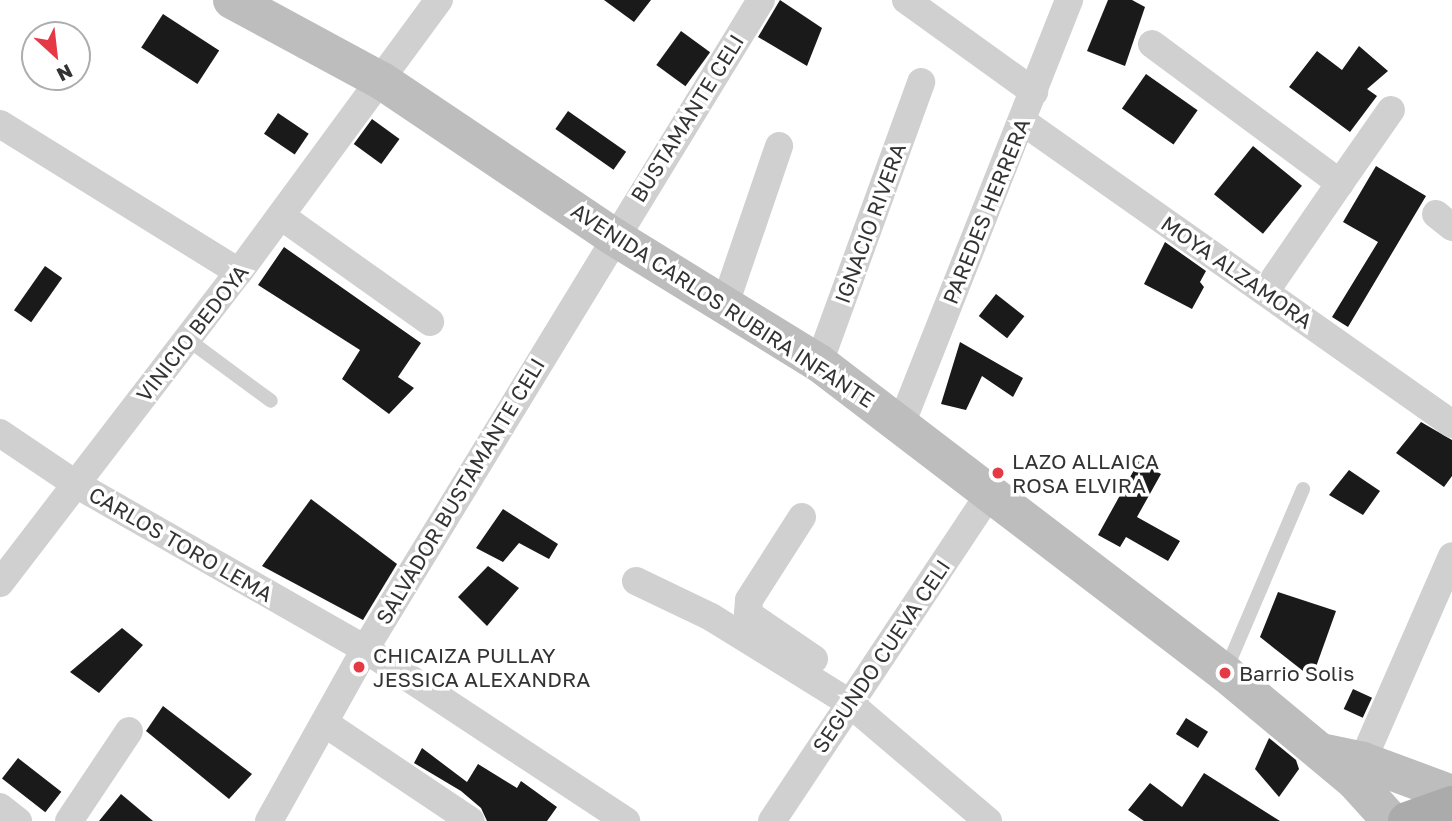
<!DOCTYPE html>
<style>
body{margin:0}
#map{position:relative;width:1452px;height:821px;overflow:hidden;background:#fff;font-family:"Golos Text",sans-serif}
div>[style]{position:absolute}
.building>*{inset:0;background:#1a1a1a;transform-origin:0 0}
.lane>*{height:14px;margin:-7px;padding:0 7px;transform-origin:7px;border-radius:7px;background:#d0d0d0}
.street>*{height:28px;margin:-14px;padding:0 14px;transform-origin:14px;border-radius:14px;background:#d0d0d0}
.secondary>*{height:38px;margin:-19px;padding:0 19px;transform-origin:19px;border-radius:19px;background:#bdbdbd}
.primary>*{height:38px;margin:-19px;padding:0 19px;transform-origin:19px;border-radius:19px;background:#ababab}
.dots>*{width:19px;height:19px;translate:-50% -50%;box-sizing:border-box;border:4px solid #fff;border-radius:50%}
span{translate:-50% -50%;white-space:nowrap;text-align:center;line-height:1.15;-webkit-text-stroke:7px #fff;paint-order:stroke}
.street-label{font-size:21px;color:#333}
.poi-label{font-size:21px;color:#333}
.left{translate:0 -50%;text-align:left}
.north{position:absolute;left:21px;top:21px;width:70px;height:70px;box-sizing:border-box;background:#fff;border:2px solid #adadad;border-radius:50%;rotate:153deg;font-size:19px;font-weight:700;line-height:28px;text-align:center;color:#333}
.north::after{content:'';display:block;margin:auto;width:24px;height:32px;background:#e63946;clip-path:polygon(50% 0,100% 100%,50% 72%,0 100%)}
</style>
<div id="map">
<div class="building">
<div style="clip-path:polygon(604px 0,651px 0,634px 22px)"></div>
<div style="clip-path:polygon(780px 0,822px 28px,807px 66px,758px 37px)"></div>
<div style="clip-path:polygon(1108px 0,1132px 0,1145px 7px,1125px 66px,1087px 51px)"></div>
<div style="left:163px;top:14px;width:67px;height:40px;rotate:33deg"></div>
<div style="left:681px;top:31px;width:36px;height:42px;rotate:36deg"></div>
<div style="clip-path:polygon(1359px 46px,1388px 71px,1367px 89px,1377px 96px,1350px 132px,1289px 87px,1317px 51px,1342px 70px)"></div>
<div style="left:1146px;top:74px;width:63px;height:42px;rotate:35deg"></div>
<div style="left:568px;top:111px;width:71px;height:22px;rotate:35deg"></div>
<div style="left:278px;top:113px;width:37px;height:25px;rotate:34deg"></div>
<div style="left:372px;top:119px;width:34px;height:31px;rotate:36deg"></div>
<div style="left:1253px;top:146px;width:63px;height:62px;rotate:39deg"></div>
<div style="clip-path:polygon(1376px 166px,1426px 196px,1348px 327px,1332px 317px,1378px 242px,1343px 222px)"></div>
<div style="clip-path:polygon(1165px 242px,1206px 271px,1200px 282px,1204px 287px,1192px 309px,1144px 284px)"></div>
<div style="clip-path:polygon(284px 247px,421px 343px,398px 377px,414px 388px,389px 414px,342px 379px,360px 350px,258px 285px)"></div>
<div style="left:45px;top:266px;width:21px;height:54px;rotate:35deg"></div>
<div style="left:996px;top:294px;width:36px;height:28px;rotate:38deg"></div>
<div style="clip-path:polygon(960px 342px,1023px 378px,1013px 397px,982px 376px,966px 410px,941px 404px)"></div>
<div style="clip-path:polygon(1421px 422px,1452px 440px,1452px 476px,1444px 487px,1396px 453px)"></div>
<div style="clip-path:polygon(1139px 461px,1161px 474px,1137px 517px,1180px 541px,1168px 561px,1126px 537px,1120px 547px,1098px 535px)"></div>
<div style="clip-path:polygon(1349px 470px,1380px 491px,1363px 515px,1329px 495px)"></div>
<div style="clip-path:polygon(311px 499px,397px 564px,363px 620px,262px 566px)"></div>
<div style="clip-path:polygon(503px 509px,558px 544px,549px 559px,519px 543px,503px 562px,476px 548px)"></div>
<div style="clip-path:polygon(488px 566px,519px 588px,487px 626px,458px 597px)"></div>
<div style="clip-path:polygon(1278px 592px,1336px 611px,1312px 678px,1260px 637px)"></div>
<div style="clip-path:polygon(122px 628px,143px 645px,99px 693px,70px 672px)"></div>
<div style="left:1353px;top:689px;width:21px;height:22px;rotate:25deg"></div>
<div style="clip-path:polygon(163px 706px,252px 774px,229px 799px,146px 731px)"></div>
<div style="left:1186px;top:718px;width:26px;height:19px;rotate:32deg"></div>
<div style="clip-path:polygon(1269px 738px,1296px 760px,1299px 769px,1279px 797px,1255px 769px)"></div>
<div style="clip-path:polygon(422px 748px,467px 782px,478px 764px,517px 788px,521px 781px,557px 807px,547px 821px,487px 821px,481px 808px,461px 791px,414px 763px)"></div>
<div style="left:18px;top:758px;width:55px;height:26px;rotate:38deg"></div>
<div style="clip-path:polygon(1204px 773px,1280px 821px,1144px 821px,1128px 810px,1150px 783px,1182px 807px)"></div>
<div style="clip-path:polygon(121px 794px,153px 821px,99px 821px)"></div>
</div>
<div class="lane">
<div style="left:187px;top:339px;width:104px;rotate:36.4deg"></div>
<div style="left:1225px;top:672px;width:199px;rotate:-66.9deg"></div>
</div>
<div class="street">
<div style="left:906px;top:0;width:158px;rotate:35.7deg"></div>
<div style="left:1152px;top:44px;width:234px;rotate:36.5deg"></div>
<div style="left:1340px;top:183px;width:132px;rotate:124.5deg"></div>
<div style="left:1022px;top:121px;width:526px;rotate:35.17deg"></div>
<div style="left:0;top:124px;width:281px;rotate:31.8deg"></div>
<div style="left:1340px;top:183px;width:89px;rotate:-55.1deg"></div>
<div style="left:1436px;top:214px;width:21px;rotate:39deg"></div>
<div style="left:281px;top:216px;width:183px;rotate:35.4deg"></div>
<div style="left:725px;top:304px;width:167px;rotate:-71.1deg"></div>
<div style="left:819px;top:363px;width:299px;rotate:-70deg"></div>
<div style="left:902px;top:422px;width:454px;rotate:-68.4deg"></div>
<div style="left:0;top:433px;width:89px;rotate:34deg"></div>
<div style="left:74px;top:483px;width:335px;rotate:29.7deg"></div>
<div style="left:365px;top:649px;width:313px;rotate:33.4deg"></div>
<div style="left:802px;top:517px;width:98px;rotate:122.6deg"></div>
<div style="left:749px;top:600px;width:14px;rotate:94deg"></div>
<div style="left:748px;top:614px;width:80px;rotate:34.3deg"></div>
<div style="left:636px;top:581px;width:83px;rotate:25.6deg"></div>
<div style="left:711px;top:617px;width:161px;rotate:31.8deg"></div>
<div style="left:848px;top:702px;width:184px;rotate:40.4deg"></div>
<div style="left:0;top:583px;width:392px;rotate:-52.5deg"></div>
<div style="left:239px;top:272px;width:338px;rotate:-53.7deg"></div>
<div style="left:326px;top:724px;width:174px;rotate:33.8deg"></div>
<div style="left:1355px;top:778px;width:242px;rotate:-66.4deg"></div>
<div style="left:0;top:807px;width:23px;rotate:38deg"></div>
<div style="left:69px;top:821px;width:108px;rotate:-56.3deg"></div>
<div style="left:269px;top:821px;width:197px;rotate:-60.8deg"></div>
<div style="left:365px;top:649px;width:760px;rotate:-58.61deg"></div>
<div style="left:772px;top:821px;width:395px;rotate:-56.4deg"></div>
</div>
<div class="secondary">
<div style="left:232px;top:0;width:170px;rotate:28.4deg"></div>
<div style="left:382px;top:81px;width:280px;rotate:33.9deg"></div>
<div style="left:614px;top:237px;width:241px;rotate:31.6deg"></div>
<div style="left:819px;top:363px;width:511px;rotate:37.36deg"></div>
<div style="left:1225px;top:673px;width:168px;rotate:39.7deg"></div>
<div style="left:1354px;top:780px;width:55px;rotate:47.9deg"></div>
<div style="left:1326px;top:753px;width:38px;rotate:12deg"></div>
<div style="left:1363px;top:761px;width:95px;rotate:20.3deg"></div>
</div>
<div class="primary">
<div style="left:1407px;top:821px;width:48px;rotate:-19.6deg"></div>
</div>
<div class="dots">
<div style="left:998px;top:473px;background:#e63946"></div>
<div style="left:359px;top:667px;background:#e63946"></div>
<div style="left:1225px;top:673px;background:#e63946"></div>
</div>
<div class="street-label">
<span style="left:687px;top:118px;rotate:-58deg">BUSTAMANTE CELI</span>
<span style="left:986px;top:211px;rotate:-68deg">PAREDES HERRERA</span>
<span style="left:870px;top:223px;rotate:-70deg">IGNACIO RIVERA</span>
<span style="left:1237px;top:272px;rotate:35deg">MOYA ALZAMORA</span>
<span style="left:723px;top:305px;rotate:33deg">AVENIDA CARLOS RUBIRA INFANTE</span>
<span style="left:192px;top:333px;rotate:-52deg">VINICIO BEDOYA</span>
<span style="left:460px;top:491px;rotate:-59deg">SALVADOR BUSTAMANTE CELI</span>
<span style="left:181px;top:544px;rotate:30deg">CARLOS TORO LEMA</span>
<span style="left:881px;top:656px;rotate:-56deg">SEGUNDO CUEVA CELI</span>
</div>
<div class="poi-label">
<span class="left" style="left:1012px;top:473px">LAZO ALLAICA<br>ROSA ELVIRA</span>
<span class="left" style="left:373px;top:667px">CHICAIZA PULLAY<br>JESSICA ALEXANDRA</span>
<span class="left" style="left:1239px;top:673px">Barrio Solis</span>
</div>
<div class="north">N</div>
</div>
